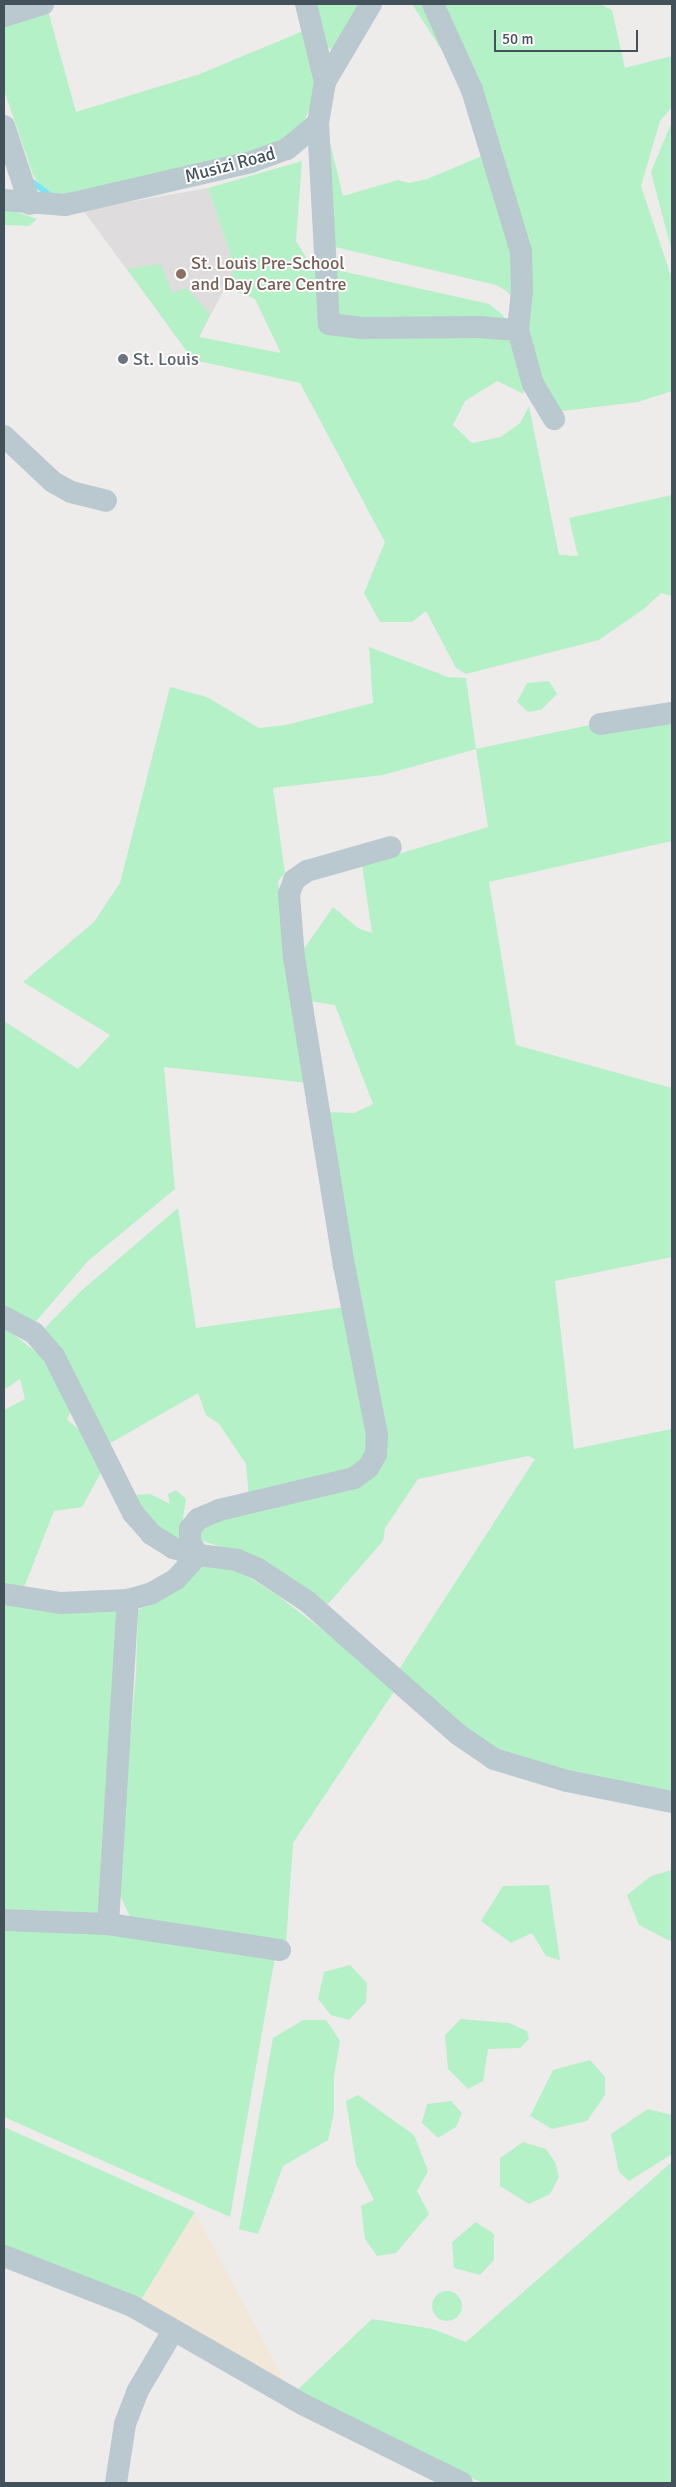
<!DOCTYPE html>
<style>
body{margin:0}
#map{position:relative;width:676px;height:2487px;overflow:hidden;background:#eeebeb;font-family:Signika,sans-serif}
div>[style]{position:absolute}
.education>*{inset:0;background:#dfdcdd}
.green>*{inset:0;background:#b4f1c6}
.round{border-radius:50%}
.sand>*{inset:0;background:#f2e8d9}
.stream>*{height:5.5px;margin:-2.75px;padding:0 2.75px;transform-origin:2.75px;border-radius:2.75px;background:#7de4f2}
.street>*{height:22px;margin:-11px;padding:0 11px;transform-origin:11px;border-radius:11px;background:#bac8cf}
.dots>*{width:14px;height:14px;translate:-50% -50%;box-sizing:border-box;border:2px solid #fff;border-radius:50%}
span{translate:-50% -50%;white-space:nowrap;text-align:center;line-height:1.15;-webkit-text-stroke:4px #fff;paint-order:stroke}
.street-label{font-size:18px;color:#42515a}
.education-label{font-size:18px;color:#785e54}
.left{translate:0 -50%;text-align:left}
.worship-label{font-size:18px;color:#5b616d}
.frame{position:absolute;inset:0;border:5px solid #42515a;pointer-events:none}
.scale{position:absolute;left:494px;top:30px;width:144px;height:22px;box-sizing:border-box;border:2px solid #42515a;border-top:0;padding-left:6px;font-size:15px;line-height:18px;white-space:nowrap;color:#42515a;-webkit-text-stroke:4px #fff;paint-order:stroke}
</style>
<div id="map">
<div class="education">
<div style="clip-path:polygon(208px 188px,235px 268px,190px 355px,83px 210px)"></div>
</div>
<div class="green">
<div style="clip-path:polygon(312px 4px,362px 4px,336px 50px,327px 48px)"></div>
<div style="clip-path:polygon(412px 4px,600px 4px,612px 10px,625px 68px,672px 56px,672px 107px,660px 121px,641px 186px,672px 279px,672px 391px,638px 402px,546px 413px,515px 299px,505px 290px,496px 285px,335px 247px,325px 122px,343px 196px,398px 180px,409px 183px,427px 179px,482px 156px,464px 85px)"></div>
<div style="clip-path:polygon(48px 11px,76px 112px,200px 74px,303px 31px,315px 66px,314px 100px,295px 139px,80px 196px,45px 193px,33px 175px,4px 90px,4px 25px)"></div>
<div style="clip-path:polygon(672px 121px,672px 252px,651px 172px)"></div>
<div style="clip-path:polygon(302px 161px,296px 241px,307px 259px,341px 271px,489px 304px,503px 315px,520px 369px,524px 394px,497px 381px,465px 401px,453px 425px,472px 443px,501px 437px,520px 423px,529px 406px,559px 555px,578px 556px,569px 518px,672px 495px,672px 596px,661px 593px,645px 608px,599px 640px,466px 674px,456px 668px,426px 611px,412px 622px,380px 622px,364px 593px,385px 542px,300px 383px,193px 360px,127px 269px,161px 264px,172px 293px,186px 288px,210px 314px,199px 337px,281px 353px,255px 299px,224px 287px,235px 268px,208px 188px)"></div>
<div style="clip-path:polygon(4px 210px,10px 210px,37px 219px,29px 226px,4px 225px)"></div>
<div style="clip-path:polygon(369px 647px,448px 677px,466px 678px,476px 749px,623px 718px,672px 713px,672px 841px,489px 882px,516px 1045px,672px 1088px,672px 1257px,555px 1281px,574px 1449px,672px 1429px,672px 1799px,494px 1754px,398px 1671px,535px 1459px,528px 1456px,418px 1479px,385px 1528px,383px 1541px,328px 1604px,256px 1559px,197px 1539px,202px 1525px,375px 1470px,326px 1112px,354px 1113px,373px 1104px,335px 1005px,310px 1001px,301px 953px,333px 907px,358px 928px,372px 933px,362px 865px,488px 827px,476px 749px,383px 775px,273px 788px,285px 873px,278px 881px,307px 1083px,164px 1067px,175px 1189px,88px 1261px,32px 1326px,4px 1310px,4px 1021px,78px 1069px,110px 1035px,23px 982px,94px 922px,120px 883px,170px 687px,207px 697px,259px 728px,286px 725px,373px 703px)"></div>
<div style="clip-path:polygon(549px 681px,557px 694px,541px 710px,528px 712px,517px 702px,527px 683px)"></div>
<div style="clip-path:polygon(178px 1208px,196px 1328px,345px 1307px,370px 1443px,365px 1460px,347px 1475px,249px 1499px,246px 1464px,219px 1424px,206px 1415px,198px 1393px,107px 1445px,43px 1330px,81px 1291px)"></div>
<div style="clip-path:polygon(4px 1327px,40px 1355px,73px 1405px,67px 1420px,81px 1431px,103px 1469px,82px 1507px,54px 1511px,25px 1585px,7px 1590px,4px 1588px,4px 1410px,25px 1399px,20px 1379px,4px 1390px)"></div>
<div style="clip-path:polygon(176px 1490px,186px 1499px,179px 1543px,163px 1535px,130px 1495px,150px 1494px,170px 1504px,168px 1494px)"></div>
<div style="clip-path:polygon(206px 1564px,233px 1567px,277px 1595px,397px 1687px,293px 1843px,286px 1944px,132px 1921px,117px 1889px,136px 1673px,138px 1610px,174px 1593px)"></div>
<div style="clip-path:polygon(4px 1604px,118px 1607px,114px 1693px,102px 1838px,100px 1913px,4px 1909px)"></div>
<div style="clip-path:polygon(672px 1870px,672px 1942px,639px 1925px,627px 1895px,651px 1876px)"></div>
<div style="clip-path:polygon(549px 1885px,560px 1960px,546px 1956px,532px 1933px,511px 1943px,481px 1921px,503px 1886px)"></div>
<div style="clip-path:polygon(4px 1929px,122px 1935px,275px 1957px,230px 2217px,4px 2117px)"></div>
<div style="clip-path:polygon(350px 1965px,367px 1983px,366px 2002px,349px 2020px,331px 2015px,318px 1999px,324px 1972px)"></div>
<div style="clip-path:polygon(461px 2019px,509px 2023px,527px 2031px,529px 2039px,520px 2048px,488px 2049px,483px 2081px,468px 2089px,448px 2069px,445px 2035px)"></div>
<div style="clip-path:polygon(303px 2020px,326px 2020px,340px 2041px,334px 2076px,334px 2112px,328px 2140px,283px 2166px,258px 2234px,239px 2229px,273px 2038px)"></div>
<div style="clip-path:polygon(590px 2060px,605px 2077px,605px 2095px,587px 2121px,552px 2129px,530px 2116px,553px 2070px)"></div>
<div style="clip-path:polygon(358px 2095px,414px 2135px,428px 2171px,417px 2191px,429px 2214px,396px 2253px,377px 2256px,365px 2239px,361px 2206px,374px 2200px,356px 2164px,346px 2101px)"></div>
<div style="clip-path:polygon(451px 2101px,462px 2113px,456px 2127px,438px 2138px,422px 2123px,427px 2104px)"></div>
<div style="clip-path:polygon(648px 2109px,672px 2115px,672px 2154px,629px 2181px,619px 2172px,611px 2134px)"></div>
<div style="clip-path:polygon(4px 2127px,195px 2212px,138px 2305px,4px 2247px)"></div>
<div style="clip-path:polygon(523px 2142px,546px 2149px,555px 2162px,559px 2177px,550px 2194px,529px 2204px,500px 2186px,500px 2158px)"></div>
<div style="clip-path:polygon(672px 2162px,672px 2483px,483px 2483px,292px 2395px,372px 2319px,433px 2329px,466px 2342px)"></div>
<div style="clip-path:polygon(476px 2222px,494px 2234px,494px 2260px,480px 2275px,454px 2268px,452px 2242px)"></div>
<div class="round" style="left:432px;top:2291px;width:30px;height:30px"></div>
</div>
<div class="sand">
<div style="clip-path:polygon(195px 2212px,292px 2395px,138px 2305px)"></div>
</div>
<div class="stream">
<div style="left:34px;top:183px;width:20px;rotate:37deg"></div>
</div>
<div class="street">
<div style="left:306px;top:4px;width:80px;rotate:76.3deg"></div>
<div style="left:433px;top:4px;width:94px;rotate:65.6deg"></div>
<div style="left:472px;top:90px;width:168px;rotate:73.1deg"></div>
<div style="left:521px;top:251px;width:40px;rotate:88.6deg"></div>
<div style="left:522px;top:291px;width:39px;rotate:96deg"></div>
<div style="left:4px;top:16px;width:41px;rotate:-17.1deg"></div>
<div style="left:318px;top:123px;width:201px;rotate:86.9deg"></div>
<div style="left:329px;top:324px;width:35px;rotate:7deg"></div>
<div style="left:364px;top:328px;width:114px;rotate:-0.5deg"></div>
<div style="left:478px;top:327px;width:40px;rotate:4.3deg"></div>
<div style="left:518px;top:330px;width:56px;rotate:74.5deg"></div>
<div style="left:533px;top:384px;width:41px;rotate:59deg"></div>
<div style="left:4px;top:126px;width:82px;rotate:71.6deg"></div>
<div style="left:4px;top:200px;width:61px;rotate:4.7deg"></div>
<div style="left:65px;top:205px;width:191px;rotate:-13deg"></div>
<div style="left:251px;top:162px;width:38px;rotate:-20deg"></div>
<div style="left:287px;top:149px;width:40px;rotate:-40deg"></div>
<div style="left:318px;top:123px;width:42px;rotate:-80.3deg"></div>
<div style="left:325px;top:82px;width:91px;rotate:-59.5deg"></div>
<div style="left:4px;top:436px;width:67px;rotate:43.2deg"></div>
<div style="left:53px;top:482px;width:21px;rotate:29deg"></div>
<div style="left:71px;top:492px;width:36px;rotate:14deg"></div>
<div style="left:600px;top:724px;width:73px;rotate:-8.7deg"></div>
<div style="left:4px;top:1317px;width:34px;rotate:28deg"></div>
<div style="left:34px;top:1333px;width:30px;rotate:49deg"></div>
<div style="left:54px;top:1356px;width:176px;rotate:63.3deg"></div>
<div style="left:133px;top:1513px;width:28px;rotate:49deg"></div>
<div style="left:151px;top:1534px;width:26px;rotate:32deg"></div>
<div style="left:173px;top:1548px;width:26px;rotate:16deg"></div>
<div style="left:198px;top:1555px;width:15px;rotate:-122deg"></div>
<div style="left:190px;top:1542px;width:13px;rotate:-90deg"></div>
<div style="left:190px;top:1529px;width:13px;rotate:-51deg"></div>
<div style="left:198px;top:1519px;width:23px;rotate:-23deg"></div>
<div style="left:219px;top:1510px;width:139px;rotate:-13.3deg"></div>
<div style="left:354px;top:1478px;width:17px;rotate:-36deg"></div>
<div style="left:368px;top:1468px;width:16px;rotate:-60deg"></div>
<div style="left:376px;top:1454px;width:19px;rotate:-87deg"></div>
<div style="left:377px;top:1435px;width:172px;rotate:-101deg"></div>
<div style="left:344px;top:1266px;width:312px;rotate:-99.2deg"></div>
<div style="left:294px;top:958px;width:64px;rotate:-94.5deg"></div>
<div style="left:289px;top:894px;width:15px;rotate:-70deg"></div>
<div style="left:294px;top:880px;width:16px;rotate:-35deg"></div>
<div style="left:307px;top:871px;width:87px;rotate:-15.9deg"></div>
<div style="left:4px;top:1594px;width:58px;rotate:9deg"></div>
<div style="left:61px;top:1603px;width:67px;rotate:-2.6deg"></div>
<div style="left:128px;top:1600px;width:25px;rotate:-16deg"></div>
<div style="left:152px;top:1593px;width:28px;rotate:-30deg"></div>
<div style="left:176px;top:1579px;width:33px;rotate:-47deg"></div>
<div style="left:198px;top:1555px;width:39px;rotate:7deg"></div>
<div style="left:237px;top:1560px;width:23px;rotate:23deg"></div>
<div style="left:258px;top:1569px;width:60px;rotate:33.4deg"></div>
<div style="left:308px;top:1602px;width:201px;rotate:41.4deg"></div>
<div style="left:459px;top:1735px;width:42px;rotate:34.4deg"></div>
<div style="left:494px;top:1759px;width:76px;rotate:16.8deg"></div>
<div style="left:567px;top:1781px;width:107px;rotate:11.3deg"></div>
<div style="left:4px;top:1920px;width:104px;rotate:2.2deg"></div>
<div style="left:108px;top:1924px;width:174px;rotate:8.6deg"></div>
<div style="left:108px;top:1924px;width:325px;rotate:-86.5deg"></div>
<div style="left:4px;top:2256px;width:137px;rotate:21.3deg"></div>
<div style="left:132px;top:2306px;width:198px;rotate:29.9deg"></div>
<div style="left:304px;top:2405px;width:176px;rotate:26.3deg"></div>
<div style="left:116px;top:2483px;width:60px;rotate:-81.3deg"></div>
<div style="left:125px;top:2424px;width:34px;rotate:-69deg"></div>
<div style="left:137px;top:2392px;width:71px;rotate:-59.5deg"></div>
</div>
<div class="dots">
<div style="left:181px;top:274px;background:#8d6e63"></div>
<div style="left:123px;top:359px;background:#6b7280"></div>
</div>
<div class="street-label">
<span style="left:230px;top:165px;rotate:-15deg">Musizi Road</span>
</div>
<div class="education-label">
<span class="left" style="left:191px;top:274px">St. Louis Pre-School<br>and Day Care Centre</span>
</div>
<div class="worship-label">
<span class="left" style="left:133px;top:359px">St. Louis</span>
</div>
<div class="frame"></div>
<div class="scale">50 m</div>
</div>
